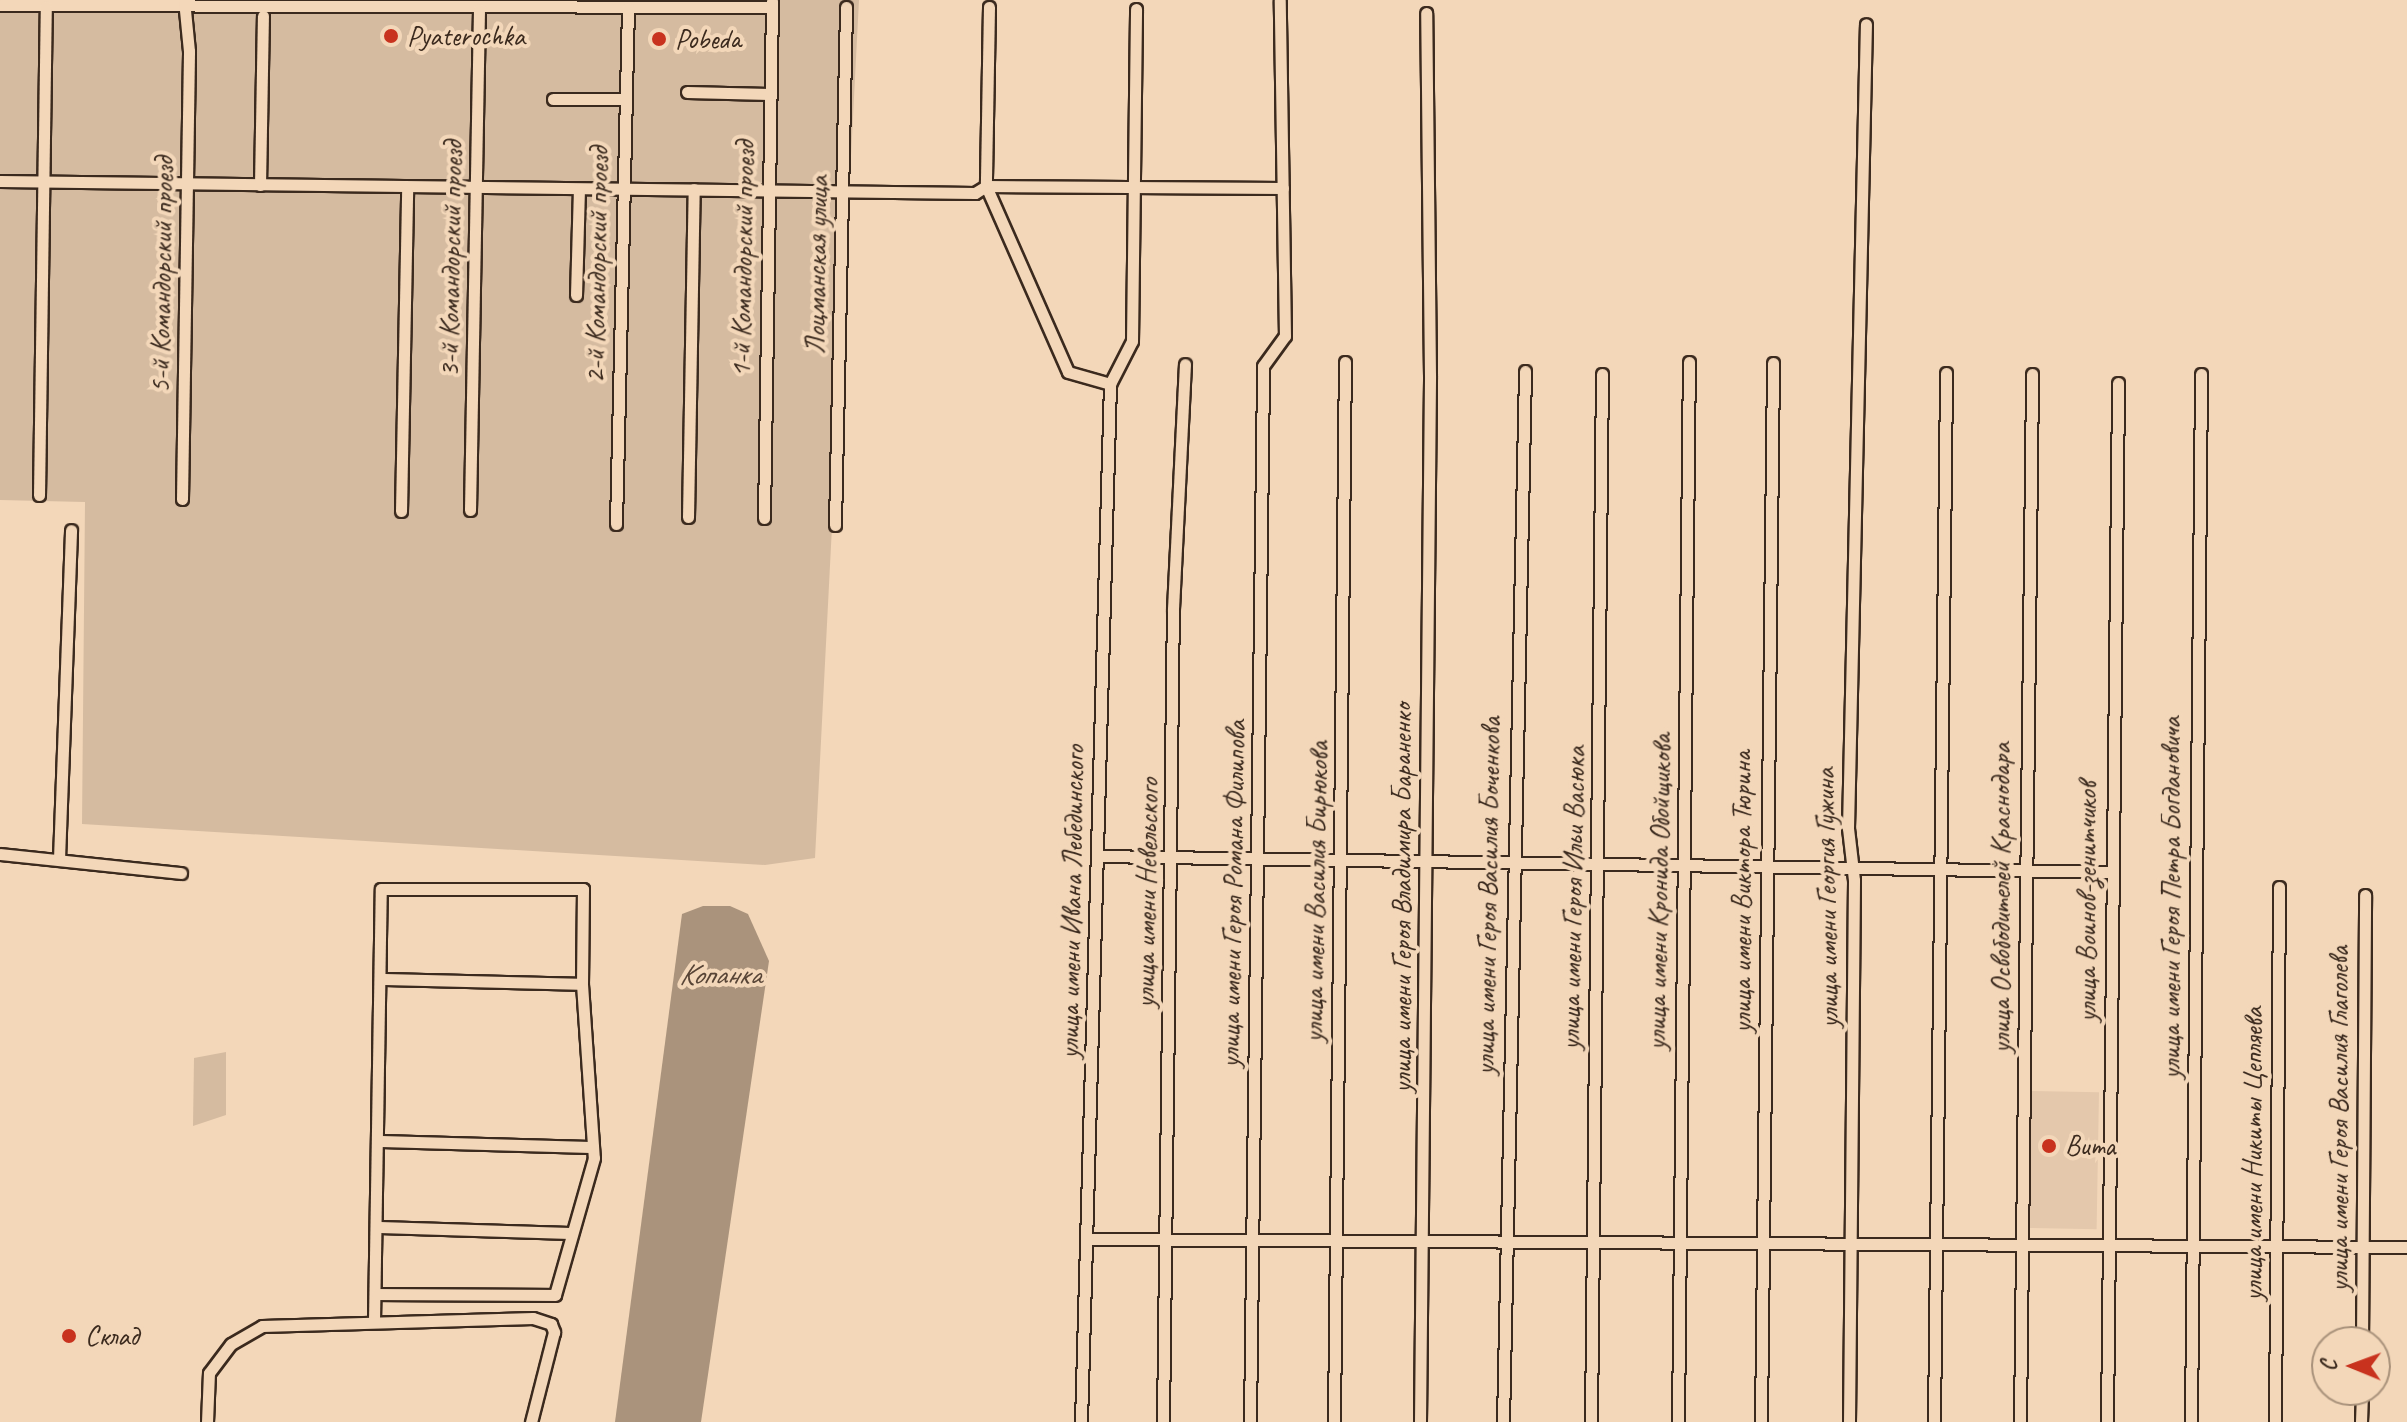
<!DOCTYPE html>
<meta charset="utf-8">
<style>
body{margin:0}
#map{position:relative;width:2407px;height:1422px;overflow:hidden;background:#f3d7b9;font-family:Caveat,sans-serif}
div>[style]{position:absolute}
.built>*{inset:0;background:#e4c8ac;transform-origin:0 0}
.green>*{inset:0;background:#d5bba0}
.water>*{inset:0;background:#aa937c}
.roads{filter:drop-shadow(2px 0 #3b2a1e) drop-shadow(-2px 0 #3b2a1e) drop-shadow(0 2px #3b2a1e) drop-shadow(0 -2px #3b2a1e)}
.street>*{height:11px;margin:-5.5px;padding:0 5.5px;transform-origin:5.5px;border-radius:5.5px;background:#f3d7b9}
.dots>*{width:22px;height:22px;translate:-50% -50%;box-sizing:border-box;border:4px solid #f3d7b9;border-radius:50%}
span{translate:-50% -50%;white-space:nowrap;text-align:center;line-height:1.15;-webkit-text-stroke:8px #f3d7b9;paint-order:stroke}
.poi-label{font-size:28px;color:#3b2a1e}
.left{translate:0 -50%;text-align:left}
.street-label{font-size:28px;color:#3b2a1e}
.water-label{font-size:30px;color:#574436;font-style:italic}
.north{position:absolute;left:2311px;top:1326px;width:80px;height:80px;box-sizing:border-box;background:#f3d7b9;border:2px solid #a9927b;border-radius:50%;rotate:271deg;font-size:22px;font-weight:700;line-height:32px;text-align:center;color:#3b2a1e}
.north::after{content:'';display:block;margin:auto;width:28px;height:36px;background:#c8321e;clip-path:polygon(50% 0,100% 100%,50% 72%,0 100%)}
</style>
<div id="map">
<div class="built">
<div style="left:2030px;top:1091px;width:69px;height:137px;rotate:1deg"></div>
</div>
<div class="green">
<div style="clip-path:polygon(0 0,859px 0,815px 858px,765px 865px,82px 824px,85px 502px,0 500px)"></div>
<div style="clip-path:polygon(226px 1052px,226px 1115px,193px 1126px,194px 1058px)"></div>
</div>
<div class="water">
<div style="clip-path:polygon(703px 906px,730px 906px,748px 914px,769px 961px,701px 1422px,615px 1422px,682px 914px)"></div>
</div>
<div class="roads">
<div class="street">
<div style="left:0;top:5px;width:771px;rotate:0.15deg"></div>
<div style="left:989px;top:7px;width:179px;rotate:91deg"></div>
<div style="left:986px;top:186px;width:203px;rotate:66.2deg"></div>
<div style="left:1068px;top:372px;width:44px;rotate:15.9deg"></div>
<div style="left:687px;top:92px;width:82px;rotate:1.4deg"></div>
<div style="left:553px;top:99px;width:70px"></div>
<div style="left:0;top:181px;width:975px;rotate:0.71deg"></div>
<div style="left:975px;top:193px;width:13px;rotate:-32deg"></div>
<div style="left:986px;top:186px;width:297px;rotate:0.4deg"></div>
<div style="left:260px;top:185px;width:169px;rotate:-89deg"></div>
<div style="left:576px;top:295px;width:106px;rotate:-88.4deg"></div>
<div style="left:39px;top:495px;width:489px;rotate:-89.2deg"></div>
<div style="left:182px;top:499px;width:448px;rotate:-89.1deg"></div>
<div style="left:189px;top:51px;width:51px;rotate:-95.6deg"></div>
<div style="left:470px;top:510px;width:501px;rotate:-88.97deg"></div>
<div style="left:401px;top:511px;width:324px;rotate:-88.9deg"></div>
<div style="left:688px;top:517px;width:328px;rotate:-89deg"></div>
<div style="left:764px;top:518px;width:517px;rotate:-89.11deg"></div>
<div style="left:616px;top:524px;width:516px;rotate:-88.67deg"></div>
<div style="left:835px;top:525px;width:518px;rotate:-88.78deg"></div>
<div style="left:0;top:854px;width:182px;rotate:6deg"></div>
<div style="left:1097px;top:856px;width:1014px;rotate:0.9deg"></div>
<div style="left:59px;top:859px;width:329px;rotate:-87.9deg"></div>
<div style="left:380px;top:979px;width:202px;rotate:1.4deg"></div>
<div style="left:378px;top:1141px;width:215px;rotate:1.6deg"></div>
<div style="left:377px;top:1227px;width:195px;rotate:1.8deg"></div>
<div style="left:1087px;top:1239px;width:1320px;rotate:0.35deg"></div>
<div style="left:374px;top:1321px;width:432px;rotate:-89.1deg"></div>
<div style="left:381px;top:889px;width:202px"></div>
<div style="left:583px;top:889px;width:95px;rotate:90.6deg"></div>
<div style="left:582px;top:984px;width:174px;rotate:86.1deg"></div>
<div style="left:594px;top:1158px;width:142px;rotate:105.9deg"></div>
<div style="left:555px;top:1295px;width:178px;rotate:-179.7deg"></div>
<div style="left:2362px;top:1342px;width:447px;rotate:-89.6deg"></div>
<div style="left:207px;top:1422px;width:49px;rotate:-87.7deg"></div>
<div style="left:209px;top:1373px;width:36px;rotate:-53deg"></div>
<div style="left:231px;top:1344px;width:36px;rotate:-30deg"></div>
<div style="left:262px;top:1326px;width:271px;rotate:-1.7deg"></div>
<div style="left:533px;top:1318px;width:19px;rotate:18deg"></div>
<div style="left:551px;top:1324px;width:9px;rotate:69deg"></div>
<div style="left:554px;top:1332px;width:93px;rotate:104.3deg"></div>
<div style="left:1081px;top:1422px;width:1038px;rotate:-88.4deg"></div>
<div style="left:1110px;top:384px;width:48px;rotate:-62.9deg"></div>
<div style="left:1132px;top:341px;width:332px;rotate:-89.3deg"></div>
<div style="left:1163px;top:1422px;width:813px;rotate:-89.3deg"></div>
<div style="left:1173px;top:609px;width:245px;rotate:-87.2deg"></div>
<div style="left:1250px;top:1422px;width:1056px;rotate:-89.29deg"></div>
<div style="left:1263px;top:366px;width:37px;rotate:-54deg"></div>
<div style="left:1285px;top:336px;width:336px;rotate:-90.9deg"></div>
<div style="left:1334px;top:1422px;width:1060px;rotate:-89.41deg"></div>
<div style="left:1420px;top:1422px;width:1047px;rotate:-89.45deg"></div>
<div style="left:1430px;top:375px;width:362px;rotate:-90.6deg"></div>
<div style="left:1503px;top:1422px;width:1051px;rotate:-88.8deg"></div>
<div style="left:1591px;top:1422px;width:1048px;rotate:-89.4deg"></div>
<div style="left:1678px;top:1422px;width:1060px;rotate:-89.41deg"></div>
<div style="left:1761px;top:1422px;width:1059px;rotate:-89.35deg"></div>
<div style="left:1849px;top:1422px;width:542px;rotate:-89.47deg"></div>
<div style="left:1854px;top:880px;width:52px;rotate:-96.6deg"></div>
<div style="left:1848px;top:828px;width:804px;rotate:-88.72deg"></div>
<div style="left:1934px;top:1422px;width:1049px;rotate:-89.34deg"></div>
<div style="left:2020px;top:1422px;width:1048px;rotate:-89.34deg"></div>
<div style="left:2107px;top:1422px;width:1039px;rotate:-89.39deg"></div>
<div style="left:2191px;top:1422px;width:1048px;rotate:-89.45deg"></div>
<div style="left:2275px;top:1422px;width:535px;rotate:-89.57deg"></div>
<div style="left:2361px;top:1422px;width:32px;rotate:-88deg"></div>
</div>
</div>
<div class="dots">
<div style="left:391px;top:36px;background:#c8321e"></div>
<div style="left:659px;top:39px;background:#c8321e"></div>
<div style="left:2049px;top:1146px;background:#c8321e"></div>
<div style="left:69px;top:1336px;background:#c8321e"></div>
</div>
<div class="poi-label">
<span class="left" style="left:407px;top:36px">Pyaterochka</span>
<span class="left" style="left:675px;top:39px">Pobeda</span>
<span class="left" style="left:2065px;top:1146px">Вита</span>
<span class="left" style="left:85px;top:1336px">Склад</span>
</div>
<div class="street-label">
<span style="left:451px;top:259px;rotate:-89deg">3-й Командорский проезд</span>
<span style="left:743px;top:259px;rotate:-89deg">1-й Командорский проезд</span>
<span style="left:597px;top:265px;rotate:-89deg">2-й Командорский проезд</span>
<span style="left:817px;top:265px;rotate:-89deg">Лоцманская улица</span>
<span style="left:162px;top:275px;rotate:-89deg">5-й Командорский проезд</span>
<span style="left:1316px;top:892px;rotate:-89deg">улица имени Василия Бирюкова</span>
<span style="left:1659px;top:892px;rotate:-89deg">улица имени Кронида Обойщикова</span>
<span style="left:1742px;top:892px;rotate:-90deg">улица имени Виктора Тюрина</span>
<span style="left:1147px;top:893px;rotate:-89deg">улица имени Невельского</span>
<span style="left:1233px;top:894px;rotate:-89deg">улица имени Героя Романа Филипова</span>
<span style="left:1488px;top:896px;rotate:-89deg">улица имени Героя Василия Боченкова</span>
<span style="left:1402px;top:898px;rotate:-90deg">улица имени Героя Владимира Бараненко</span>
<span style="left:1573px;top:898px;rotate:-89deg">улица имени Героя Ильи Васюка</span>
<span style="left:1827px;top:898px;rotate:-91deg">улица имени Георгия Гужина</span>
<span style="left:2001px;top:898px;rotate:-90deg">улица Освободителей Краснодара</span>
<span style="left:2171px;top:898px;rotate:-90deg">улица имени Героя Петра Богдановича</span>
<span style="left:1072px;top:902px;rotate:-89deg">улица имени Ивана Лебединского</span>
<span style="left:2087px;top:902px;rotate:-90deg">улица Воинов-зенитчиков</span>
<span style="left:2339px;top:1119px;rotate:-90deg">улица имени Героя Василия Глаголева</span>
<span style="left:2253px;top:1154px;rotate:-90deg">улица имени Никиты Цепляева</span>
</div>
<div class="water-label">
<span style="left:720px;top:974px">Копанка</span>
</div>
<div class="north">С</div>
</div>
